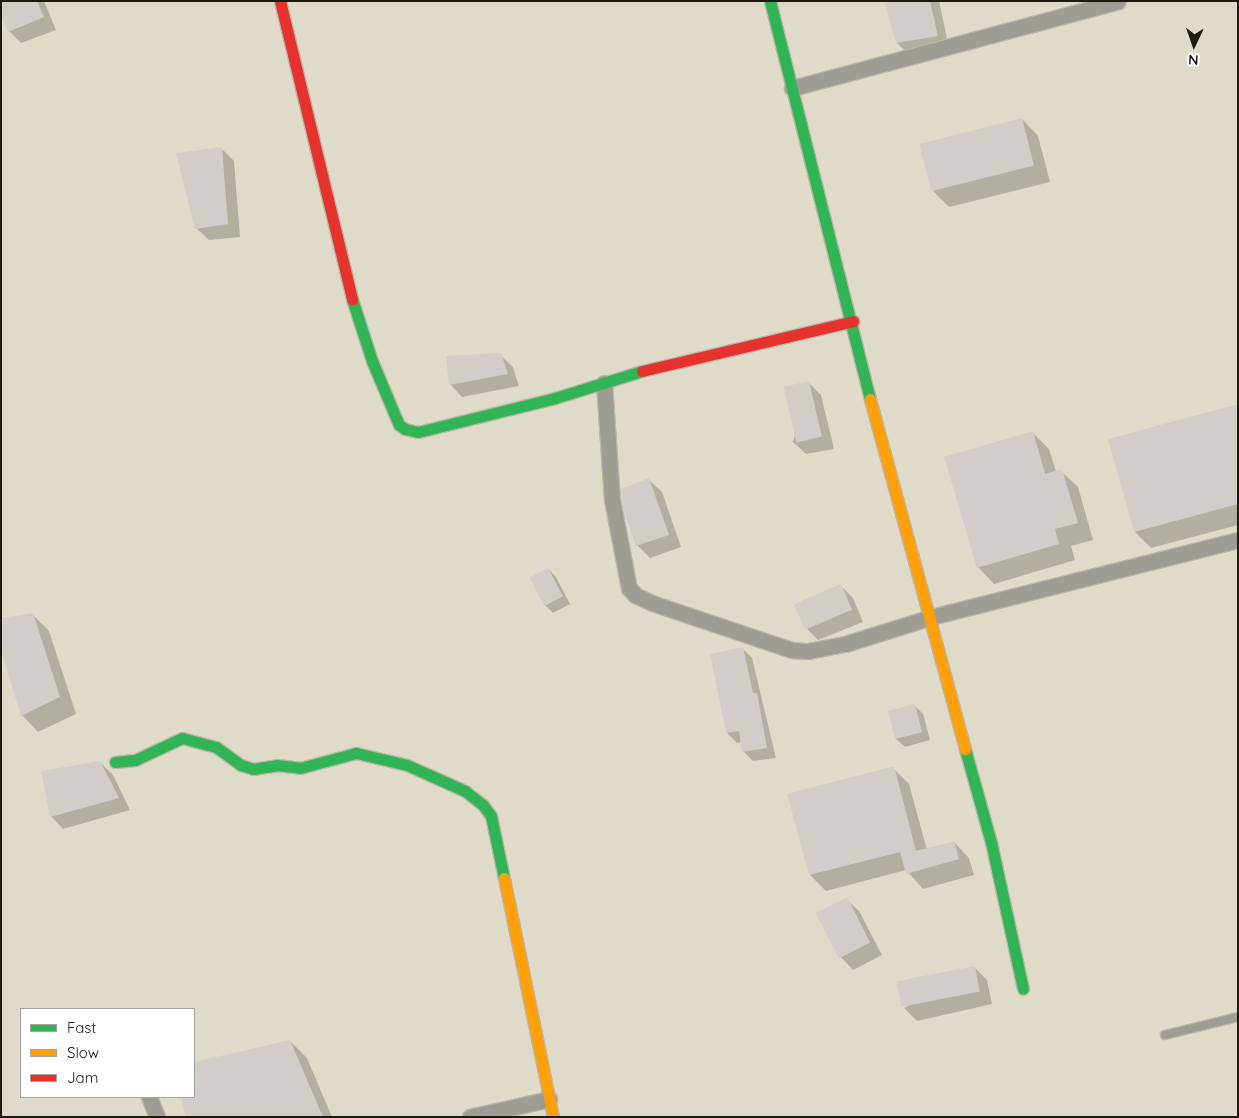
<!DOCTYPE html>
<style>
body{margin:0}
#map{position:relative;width:1239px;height:1118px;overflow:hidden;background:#e0dbc9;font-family:Quicksand,sans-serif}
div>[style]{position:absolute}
.shadow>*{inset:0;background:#0003}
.building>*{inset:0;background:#d3cdca;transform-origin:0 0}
.roads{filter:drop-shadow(1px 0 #bbb7a9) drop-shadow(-1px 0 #bbb7a9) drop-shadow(0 1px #bbb7a9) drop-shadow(0 -1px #bbb7a9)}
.lane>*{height:8px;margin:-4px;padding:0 4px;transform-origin:4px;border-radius:4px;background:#9f9c94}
.street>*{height:15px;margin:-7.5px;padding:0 7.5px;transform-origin:7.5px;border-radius:7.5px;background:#9f9c94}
.fast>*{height:11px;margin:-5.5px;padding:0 5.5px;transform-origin:5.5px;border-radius:5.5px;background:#30b455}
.slow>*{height:11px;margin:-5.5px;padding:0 5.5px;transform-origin:5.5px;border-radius:5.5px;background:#ff9f0a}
.jam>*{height:11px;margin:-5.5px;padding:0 5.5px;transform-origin:5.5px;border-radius:5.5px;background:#e5322d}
span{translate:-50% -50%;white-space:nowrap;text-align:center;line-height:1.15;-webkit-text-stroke:4px #fff;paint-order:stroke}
.frame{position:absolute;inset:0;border:2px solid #1d1a0e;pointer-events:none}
.legend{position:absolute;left:20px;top:1008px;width:175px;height:90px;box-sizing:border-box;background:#fff;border:1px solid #a5a39f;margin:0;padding:6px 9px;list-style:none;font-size:15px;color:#1d1a0e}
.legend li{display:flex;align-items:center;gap:10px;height:25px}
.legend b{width:25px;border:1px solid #a5a39f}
.north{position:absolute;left:1169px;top:20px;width:50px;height:50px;-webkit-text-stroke:4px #fff;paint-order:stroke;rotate:183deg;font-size:14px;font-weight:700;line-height:20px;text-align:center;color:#1d1a0e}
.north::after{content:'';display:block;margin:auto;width:18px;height:22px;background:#1d1a0e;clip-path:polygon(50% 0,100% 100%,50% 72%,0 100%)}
</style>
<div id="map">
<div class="shadow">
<div style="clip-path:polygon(1px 1px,44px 1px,56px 30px,21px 43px,9px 31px)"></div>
<div style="clip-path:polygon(886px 1px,939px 1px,949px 48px,909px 55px,897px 43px)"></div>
<div style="clip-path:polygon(1022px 119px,1038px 136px,1050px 182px,949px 207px,933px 191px)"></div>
<div style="clip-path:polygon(222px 149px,234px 161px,240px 237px,209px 240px,196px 228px)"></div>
<div style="clip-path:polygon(500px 355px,513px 367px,519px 386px,462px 397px,450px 384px)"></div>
<div style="clip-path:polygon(809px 383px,821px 395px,834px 449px,806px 454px,793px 442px)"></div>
<div style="clip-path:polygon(1238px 405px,1238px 525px,1151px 548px,1135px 532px)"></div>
<div style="clip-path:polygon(1032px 432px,1049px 449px,1056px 472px,1061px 471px,1078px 487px,1093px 540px,1071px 546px,1075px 560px,994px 584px,978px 567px)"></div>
<div style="clip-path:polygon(649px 480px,662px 492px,681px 547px,650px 558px,637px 545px)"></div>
<div style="clip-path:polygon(548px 569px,556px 577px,570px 604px,553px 613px,545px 605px)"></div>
<div style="clip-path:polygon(841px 586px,853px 598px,863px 622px,818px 640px,806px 628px)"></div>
<div style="clip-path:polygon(32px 614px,49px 631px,76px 714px,38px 732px,22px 715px)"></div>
<div style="clip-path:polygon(742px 648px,752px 658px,776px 758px,753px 761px,743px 751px,742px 742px,737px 743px,727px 733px)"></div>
<div style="clip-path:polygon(915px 706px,923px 714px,930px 740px,905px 747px,896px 739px)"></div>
<div style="clip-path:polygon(100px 762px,113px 775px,130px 810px,63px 829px,51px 816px)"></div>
<div style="clip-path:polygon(893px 768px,909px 784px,927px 850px,954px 842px,969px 858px,974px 875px,923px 889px,906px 870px,826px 891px,810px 875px)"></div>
<div style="clip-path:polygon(846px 899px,859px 911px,882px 955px,853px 970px,841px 957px)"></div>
<div style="clip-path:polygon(974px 967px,987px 980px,992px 1004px,917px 1021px,904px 1008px)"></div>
<div style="clip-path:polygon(290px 1041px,307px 1058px,332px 1117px,188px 1117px,182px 1097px,194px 1097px,194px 1064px)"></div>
</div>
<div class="building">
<div style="clip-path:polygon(1px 1px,37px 1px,44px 17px,8px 32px,1px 16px)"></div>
<div style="clip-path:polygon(884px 1px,930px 1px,938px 36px,896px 43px)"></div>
<div style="left:1022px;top:118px;width:49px;height:106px;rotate:76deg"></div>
<div style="clip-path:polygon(222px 147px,228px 224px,195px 229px,176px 153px)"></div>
<div style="clip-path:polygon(501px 353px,508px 374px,449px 385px,446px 356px)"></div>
<div style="left:809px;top:381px;width:57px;height:26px;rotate:77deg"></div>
<div style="clip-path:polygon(1238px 404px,1238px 504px,1134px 532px,1108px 439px)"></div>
<div style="clip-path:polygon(1033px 431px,1045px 474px,1062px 469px,1078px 523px,1055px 529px,1059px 544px,977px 568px,944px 457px)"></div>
<div style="clip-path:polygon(649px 478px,669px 535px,636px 546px,623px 509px,621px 489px)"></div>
<div style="left:548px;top:568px;width:32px;height:21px;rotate:62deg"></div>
<div style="left:841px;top:584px;width:28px;height:51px;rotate:67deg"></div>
<div style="clip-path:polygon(33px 613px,60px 697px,21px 716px,1px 651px,1px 618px)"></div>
<div style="clip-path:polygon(743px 647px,753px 693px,757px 693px,767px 748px,742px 752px,739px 731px,726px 733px,710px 654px)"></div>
<div style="left:915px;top:704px;width:29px;height:28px;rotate:76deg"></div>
<div style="clip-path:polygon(100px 761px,119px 798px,50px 817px,41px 771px)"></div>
<div style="clip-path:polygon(894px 766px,916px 851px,954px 841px,959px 859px,906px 874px,900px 852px,809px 875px,787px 794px)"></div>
<div style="left:847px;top:897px;width:51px;height:35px;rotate:63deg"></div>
<div style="left:975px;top:966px;width:26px;height:80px;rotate:79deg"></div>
<div style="clip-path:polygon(290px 1040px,323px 1117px,186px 1117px,181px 1097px,194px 1097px,194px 1062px)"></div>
</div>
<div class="roads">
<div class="lane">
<div style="left:1165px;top:1035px;width:75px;rotate:-13.9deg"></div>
</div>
<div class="street">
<div style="left:792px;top:88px;width:337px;rotate:-14.9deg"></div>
<div style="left:604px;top:383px;width:117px;rotate:86.1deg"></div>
<div style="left:612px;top:500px;width:90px;rotate:79.1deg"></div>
<div style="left:629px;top:588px;width:9px;rotate:49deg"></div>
<div style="left:635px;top:595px;width:19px;rotate:25deg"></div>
<div style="left:652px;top:603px;width:148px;rotate:18.6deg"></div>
<div style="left:792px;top:650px;width:16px;rotate:4deg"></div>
<div style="left:808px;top:651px;width:38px;rotate:-11deg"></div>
<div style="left:845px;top:644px;width:90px;rotate:-17.4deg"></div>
<div style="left:931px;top:617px;width:317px;rotate:-14.1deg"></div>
<div style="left:149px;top:1097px;width:22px;rotate:68deg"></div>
<div style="left:470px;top:1117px;width:81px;rotate:-12.8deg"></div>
</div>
<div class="fast">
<div style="left:770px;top:1px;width:410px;rotate:75.9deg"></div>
<div style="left:352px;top:299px;width:65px;rotate:72.1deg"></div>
<div style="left:372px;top:361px;width:69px;rotate:67.1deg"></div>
<div style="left:399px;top:425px;width:7px;rotate:34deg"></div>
<div style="left:405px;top:429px;width:13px;rotate:13deg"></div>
<div style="left:418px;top:432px;width:141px;rotate:-13.9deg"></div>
<div style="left:555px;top:398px;width:91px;rotate:-17.2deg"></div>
<div style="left:965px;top:749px;width:97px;rotate:74.4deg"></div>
<div style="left:991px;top:842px;width:150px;rotate:77.7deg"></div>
<div style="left:115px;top:762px;width:20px;rotate:-6deg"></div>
<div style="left:135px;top:760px;width:52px;rotate:-25.1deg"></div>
<div style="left:182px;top:738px;width:35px;rotate:15deg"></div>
<div style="left:216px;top:747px;width:31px;rotate:36deg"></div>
<div style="left:241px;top:765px;width:13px;rotate:18deg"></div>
<div style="left:253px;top:769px;width:24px;rotate:-9deg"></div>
<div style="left:277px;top:765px;width:23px;rotate:7deg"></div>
<div style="left:300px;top:768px;width:58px;rotate:-15deg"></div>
<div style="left:356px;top:753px;width:52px;rotate:13.2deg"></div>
<div style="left:407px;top:765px;width:64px;rotate:24.1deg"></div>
<div style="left:465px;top:791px;width:23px;rotate:38deg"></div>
<div style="left:483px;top:805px;width:14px;rotate:54deg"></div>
<div style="left:491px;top:816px;width:63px;rotate:78.2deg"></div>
</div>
<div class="slow">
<div style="left:870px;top:399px;width:363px;rotate:74.8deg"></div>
<div style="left:504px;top:878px;width:244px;rotate:78.4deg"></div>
</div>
<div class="jam">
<div style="left:280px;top:1px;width:307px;rotate:76.4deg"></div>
<div style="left:642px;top:371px;width:217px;rotate:-13.3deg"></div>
</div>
</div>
<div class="frame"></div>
<ul class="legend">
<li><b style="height:6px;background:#30b455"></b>Fast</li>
<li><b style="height:6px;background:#ff9f0a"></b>Slow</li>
<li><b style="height:6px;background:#e5322d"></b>Jam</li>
</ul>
<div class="north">N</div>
</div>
